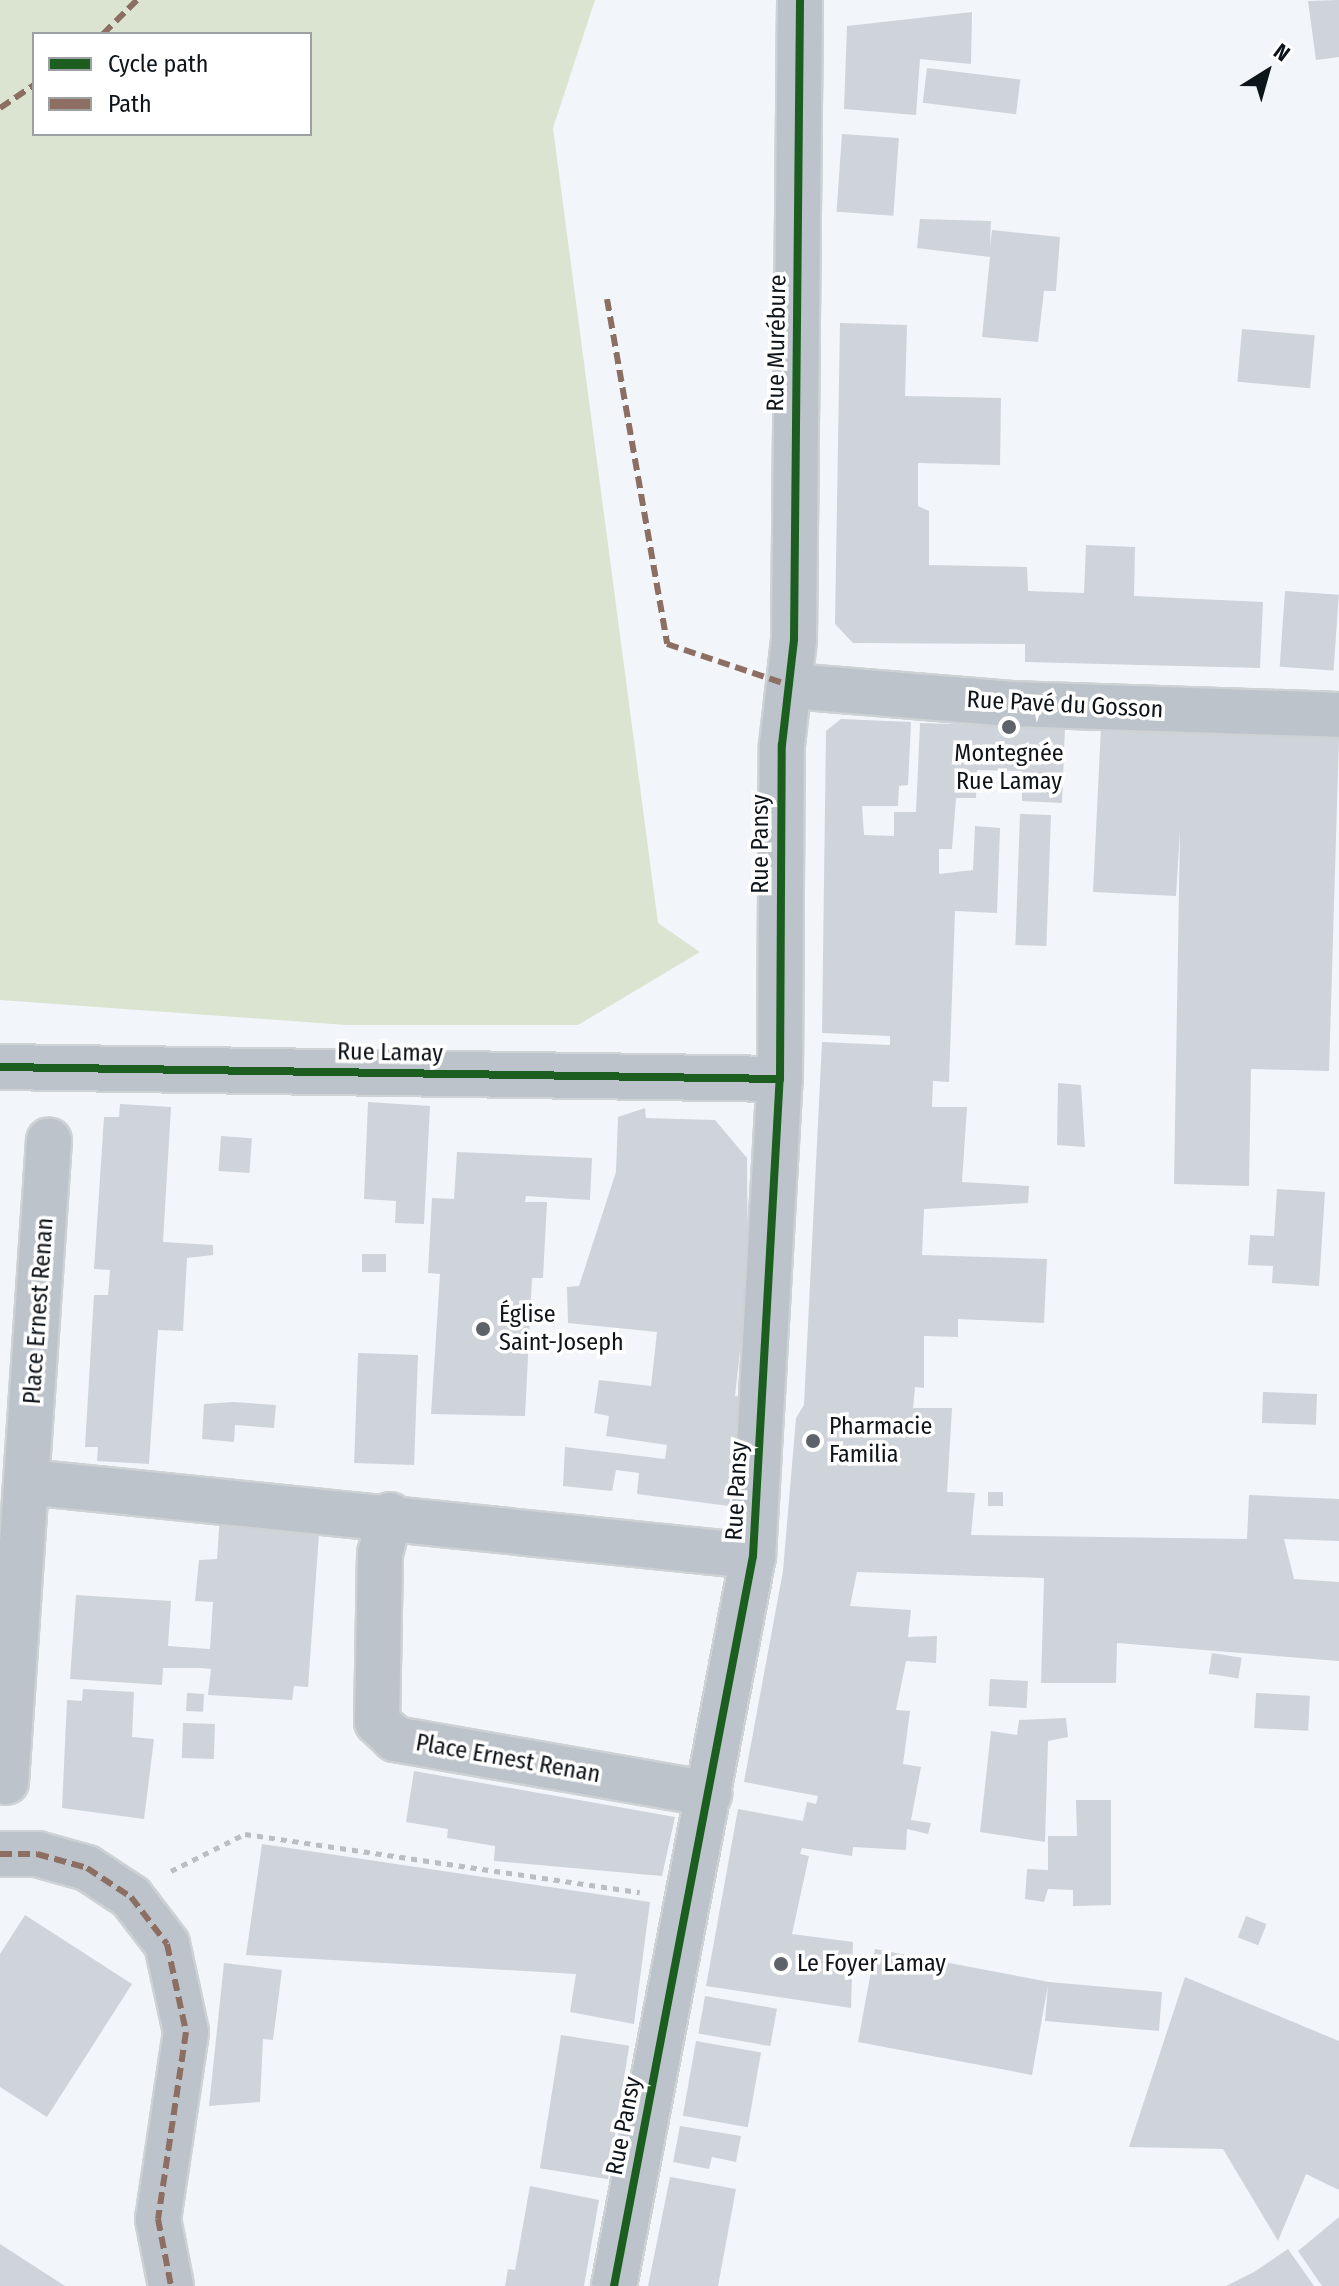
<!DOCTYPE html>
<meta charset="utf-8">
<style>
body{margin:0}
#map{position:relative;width:1339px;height:2286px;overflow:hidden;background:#f2f6fa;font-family:"Fira Sans Condensed",sans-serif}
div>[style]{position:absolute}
.green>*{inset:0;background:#dae4d1}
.building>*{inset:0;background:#ced4d9;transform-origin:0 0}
.path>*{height:5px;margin-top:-2.5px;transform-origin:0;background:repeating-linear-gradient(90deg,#b9bfc4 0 6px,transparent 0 12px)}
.roads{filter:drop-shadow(2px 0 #ced2d5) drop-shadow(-2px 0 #ced2d5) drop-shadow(0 2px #ced2d5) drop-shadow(0 -2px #ced2d5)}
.minor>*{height:44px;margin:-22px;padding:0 22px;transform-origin:22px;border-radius:22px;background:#bcc3ca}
.quiet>*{height:6px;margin-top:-3px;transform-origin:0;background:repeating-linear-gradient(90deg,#8d6e63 0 12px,transparent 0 18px)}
.cycleway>*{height:8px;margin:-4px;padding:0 4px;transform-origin:4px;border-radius:4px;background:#1b5e20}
.dots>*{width:22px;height:22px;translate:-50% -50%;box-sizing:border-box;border:4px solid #fff;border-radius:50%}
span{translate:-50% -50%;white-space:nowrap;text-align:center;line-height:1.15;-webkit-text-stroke:7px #fff;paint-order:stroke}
.street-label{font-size:24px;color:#0d141a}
.poi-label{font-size:24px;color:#0d141a}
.left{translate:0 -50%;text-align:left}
.legend{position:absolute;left:32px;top:32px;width:280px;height:104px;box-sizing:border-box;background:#fff;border:2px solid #9ea1a3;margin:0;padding:10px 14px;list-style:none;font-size:24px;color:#0d141a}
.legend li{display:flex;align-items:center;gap:16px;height:40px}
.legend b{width:40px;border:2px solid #9ea1a3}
.north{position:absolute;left:1227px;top:32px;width:80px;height:80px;-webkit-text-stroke:6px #fff;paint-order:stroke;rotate:37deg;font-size:22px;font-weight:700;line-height:32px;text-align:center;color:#0d141a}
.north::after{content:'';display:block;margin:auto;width:28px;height:36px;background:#0d141a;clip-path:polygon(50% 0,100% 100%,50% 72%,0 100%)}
</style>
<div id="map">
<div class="green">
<div style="clip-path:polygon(evenodd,0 0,595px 0,553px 128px,658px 923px,700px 952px,578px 1025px,346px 1025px,0 1000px,0 0,34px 34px,310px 34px,310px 134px,34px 134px,34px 34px)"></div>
</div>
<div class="building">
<div style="clip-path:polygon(1339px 0,1339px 57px,1316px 60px,1308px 1px)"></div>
<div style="clip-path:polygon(972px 12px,971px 64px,920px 59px,916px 115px,844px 109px,847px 26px)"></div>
<div style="left:927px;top:68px;width:94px;height:35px;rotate:7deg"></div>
<div style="left:842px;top:134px;width:57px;height:78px;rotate:4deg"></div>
<div style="clip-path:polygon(920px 219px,991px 221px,990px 248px,992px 230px,1060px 237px,1056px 291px,1044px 291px,1038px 342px,982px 337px,990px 257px,917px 248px)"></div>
<div style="clip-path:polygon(840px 323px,907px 325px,905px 396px,1001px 398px,1000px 465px,918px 463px,918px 506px,929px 511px,929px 565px,1027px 567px,1028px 591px,1084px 593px,1086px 545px,1135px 547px,1134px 596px,1263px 602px,1260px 668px,1025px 662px,1025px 644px,853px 643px,835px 624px)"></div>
<div style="left:1242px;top:329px;width:73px;height:53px;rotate:5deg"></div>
<div style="left:1285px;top:591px;width:54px;height:76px;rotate:4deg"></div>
<div style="clip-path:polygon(841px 719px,911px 722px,908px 785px,899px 786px,898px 806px,862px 806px,864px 835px,894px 836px,894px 812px,916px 812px,920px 723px,1065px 727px,1062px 803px,1022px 801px,1022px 771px,977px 770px,976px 798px,956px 798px,952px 849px,939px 849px,939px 874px,973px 870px,975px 826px,1000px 828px,997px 913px,955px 911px,949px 1082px,933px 1081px,932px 1107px,967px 1107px,962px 1182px,1029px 1186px,1028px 1203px,924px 1209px,922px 1255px,1047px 1259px,1044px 1323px,958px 1319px,958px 1337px,924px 1336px,924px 1388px,915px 1387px,913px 1408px,952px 1408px,947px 1492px,975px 1493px,971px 1535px,1247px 1539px,1249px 1495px,1339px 1499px,1339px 1541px,1284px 1539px,1294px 1579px,1339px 1582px,1339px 1661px,1117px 1643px,1116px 1683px,1041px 1683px,1044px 1578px,857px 1572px,850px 1606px,911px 1610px,908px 1637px,937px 1636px,936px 1663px,906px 1661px,896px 1710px,910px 1711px,903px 1764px,921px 1767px,911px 1820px,931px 1823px,928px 1834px,907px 1829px,906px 1850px,853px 1847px,852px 1856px,802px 1848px,800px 1854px,809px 1856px,792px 1934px,853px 1942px,851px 2008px,706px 1986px,738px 1809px,803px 1821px,807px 1802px,816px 1804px,818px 1796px,744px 1782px,783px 1571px,796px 1418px,804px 1405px,822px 1042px,890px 1045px,890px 1036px,822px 1033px,826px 731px)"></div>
<div style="clip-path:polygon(1101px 727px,1339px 738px,1329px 1071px,1251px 1069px,1249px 1186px,1174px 1184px,1180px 830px,1176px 896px,1093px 892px)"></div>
<div style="left:1020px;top:814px;width:31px;height:131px;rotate:2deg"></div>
<div style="clip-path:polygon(1058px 1083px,1081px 1085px,1085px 1147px,1057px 1145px)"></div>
<div style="clip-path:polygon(368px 1102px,430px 1106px,424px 1224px,395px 1223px,396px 1201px,364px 1199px)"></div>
<div style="clip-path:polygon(120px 1104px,171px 1107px,163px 1242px,213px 1245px,213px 1255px,187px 1258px,183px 1331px,158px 1330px,149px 1464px,97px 1461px,98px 1447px,85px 1447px,94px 1295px,108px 1295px,109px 1284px,110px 1270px,94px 1269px,104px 1117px,119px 1117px)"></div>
<div style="clip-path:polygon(645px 1108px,646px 1118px,715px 1120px,747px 1158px,748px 1279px,735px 1396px,742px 1397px,729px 1506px,637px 1494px,639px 1473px,616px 1470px,612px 1491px,563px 1486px,565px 1447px,665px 1459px,667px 1445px,606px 1436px,609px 1416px,594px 1413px,599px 1380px,651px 1386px,657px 1332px,568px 1323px,567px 1287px,579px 1286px,616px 1172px,618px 1117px)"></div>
<div style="left:221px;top:1136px;width:31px;height:35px;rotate:4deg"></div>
<div style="clip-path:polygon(457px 1152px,592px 1158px,590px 1200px,526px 1196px,525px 1202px,547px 1202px,543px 1278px,532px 1278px,525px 1416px,431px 1414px,440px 1274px,428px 1273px,432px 1198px,454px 1199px)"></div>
<div style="clip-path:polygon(1277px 1189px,1325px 1192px,1319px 1286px,1272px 1283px,1273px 1266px,1248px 1265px,1250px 1235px,1274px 1236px)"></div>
<div style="left:362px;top:1254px;width:24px;height:18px"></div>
<div style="left:358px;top:1353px;width:60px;height:110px;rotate:2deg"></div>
<div style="left:1263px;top:1392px;width:54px;height:31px;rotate:2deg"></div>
<div style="clip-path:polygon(233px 1402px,276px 1405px,274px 1428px,235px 1425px,234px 1442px,202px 1439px,204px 1404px)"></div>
<div style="left:988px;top:1492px;width:15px;height:14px"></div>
<div style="clip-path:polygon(220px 1514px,304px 1519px,303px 1533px,319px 1534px,308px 1687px,294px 1686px,292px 1700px,208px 1695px,211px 1669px,201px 1668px,163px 1668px,162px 1685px,70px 1679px,76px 1595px,171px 1601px,168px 1646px,210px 1649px,213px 1602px,195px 1601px,199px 1560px,217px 1559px)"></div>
<div style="left:1212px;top:1653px;width:30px;height:21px;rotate:9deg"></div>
<div style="left:990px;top:1679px;width:38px;height:27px;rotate:3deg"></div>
<div style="clip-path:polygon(83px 1689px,134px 1692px,132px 1737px,154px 1739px,144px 1819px,62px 1808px,67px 1700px,82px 1701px)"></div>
<div style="left:187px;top:1693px;width:17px;height:18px;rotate:3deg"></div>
<div style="left:1256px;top:1693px;width:54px;height:35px;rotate:3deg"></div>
<div style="clip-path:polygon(1066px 1718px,1068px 1737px,1048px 1741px,1045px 1842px,980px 1832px,991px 1731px,1017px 1735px,1019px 1720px)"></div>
<div style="left:183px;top:1723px;width:32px;height:35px;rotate:2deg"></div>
<div style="clip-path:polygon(414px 1771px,675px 1817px,662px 1876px,494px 1861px,495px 1846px,447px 1838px,448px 1829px,406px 1822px)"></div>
<div style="clip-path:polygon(1076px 1800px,1111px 1800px,1111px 1905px,1073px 1906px,1073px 1890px,1048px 1889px,1044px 1902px,1025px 1899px,1027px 1869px,1048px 1870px,1048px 1836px,1077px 1836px)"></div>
<div style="clip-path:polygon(262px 1844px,650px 1902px,634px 2024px,570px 2012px,576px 1974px,246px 1955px)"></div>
<div style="clip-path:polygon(25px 1915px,132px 1984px,47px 2117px,0 2087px,0 1954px)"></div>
<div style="left:1246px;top:1916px;width:22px;height:23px;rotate:21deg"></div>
<div style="clip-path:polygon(875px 1949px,1049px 1982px,1162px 1992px,1159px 2031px,1045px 2021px,1048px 1985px,1032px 2075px,858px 2042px)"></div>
<div style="clip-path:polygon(224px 1963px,282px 1970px,273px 2040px,263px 2039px,260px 2102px,209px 2106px)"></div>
<div style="clip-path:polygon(1185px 1977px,1339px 2041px,1339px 2190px,1306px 2174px,1278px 2241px,1223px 2149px,1129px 2147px)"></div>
<div style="left:705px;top:1996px;width:73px;height:38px;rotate:10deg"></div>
<div style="left:561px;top:2035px;width:69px;height:135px;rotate:9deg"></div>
<div style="left:696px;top:2041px;width:66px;height:76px;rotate:10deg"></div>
<div style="clip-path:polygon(680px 2126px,741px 2136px,736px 2162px,712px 2157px,709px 2169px,673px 2162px)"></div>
<div style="clip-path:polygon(670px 2177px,736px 2189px,718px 2286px,648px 2286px)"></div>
<div style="clip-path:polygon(530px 2186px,599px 2200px,584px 2286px,505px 2286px,508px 2269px,515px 2270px)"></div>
<div style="clip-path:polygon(1339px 2217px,1339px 2286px,1322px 2286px,1298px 2251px)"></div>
<div style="clip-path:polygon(0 2244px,65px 2286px,0 2286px)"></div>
<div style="clip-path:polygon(1288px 2249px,1314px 2286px,1226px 2286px,1254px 2272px)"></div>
</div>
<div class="path">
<div style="left:171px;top:1871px;width:83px;rotate:-26.6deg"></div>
<div style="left:245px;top:1834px;width:399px;rotate:8.4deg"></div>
</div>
<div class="roads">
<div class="minor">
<div style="left:792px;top:686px;width:220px;rotate:4.7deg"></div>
<div style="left:1011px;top:704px;width:328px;rotate:1.9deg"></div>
<div style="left:0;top:1067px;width:780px;rotate:0.88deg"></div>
<div style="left:28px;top:1482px;width:729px;rotate:5.83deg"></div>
<div style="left:390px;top:1515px;width:40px;rotate:104.4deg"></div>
<div style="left:380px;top:1554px;width:168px;rotate:91deg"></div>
<div style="left:377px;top:1722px;width:25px;rotate:43deg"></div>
<div style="left:395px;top:1739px;width:319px;rotate:9.9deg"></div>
<div style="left:6px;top:1782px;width:643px;rotate:-86.17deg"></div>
<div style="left:0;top:1854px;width:37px"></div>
<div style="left:37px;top:1854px;width:52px;rotate:15.6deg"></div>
<div style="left:87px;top:1868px;width:53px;rotate:33.4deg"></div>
<div style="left:131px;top:1897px;width:59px;rotate:52.5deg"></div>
<div style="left:167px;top:1944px;width:90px;rotate:77.8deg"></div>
<div style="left:186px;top:2032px;width:189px;rotate:98.5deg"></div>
<div style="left:158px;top:2219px;width:68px;rotate:79deg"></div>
<div style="left:614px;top:2286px;width:743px;rotate:-79.22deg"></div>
<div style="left:753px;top:1556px;width:478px;rotate:-86.8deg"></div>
<div style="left:780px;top:1079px;width:334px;rotate:-89.7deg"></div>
<div style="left:782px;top:745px;width:107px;rotate:-83.5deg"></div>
<div style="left:794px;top:639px;width:639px;rotate:-89.46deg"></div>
</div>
</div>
<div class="quiet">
<div style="left:103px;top:34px;width:48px;rotate:-45deg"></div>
<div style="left:0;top:108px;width:41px;rotate:-34.1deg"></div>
<div style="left:607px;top:299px;width:350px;rotate:80.1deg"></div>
<div style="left:667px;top:644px;width:132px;rotate:18.6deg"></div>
<div style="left:0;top:1854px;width:37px"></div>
<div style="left:37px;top:1854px;width:52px;rotate:15.6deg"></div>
<div style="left:87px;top:1868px;width:53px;rotate:33.4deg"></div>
<div style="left:131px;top:1897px;width:59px;rotate:52.5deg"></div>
<div style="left:167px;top:1944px;width:90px;rotate:77.8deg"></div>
<div style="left:186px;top:2032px;width:189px;rotate:98.5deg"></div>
<div style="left:158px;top:2219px;width:68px;rotate:79deg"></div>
</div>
<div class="cycleway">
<div style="left:0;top:1067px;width:780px;rotate:0.88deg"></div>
<div style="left:614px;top:2286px;width:743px;rotate:-79.22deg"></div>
<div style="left:753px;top:1556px;width:478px;rotate:-86.8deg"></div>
<div style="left:780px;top:1079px;width:334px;rotate:-89.7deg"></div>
<div style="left:782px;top:745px;width:107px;rotate:-83.5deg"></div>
<div style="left:794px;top:639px;width:639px;rotate:-89.46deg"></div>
</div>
<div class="dots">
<div style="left:1009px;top:727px;background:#5d6368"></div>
<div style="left:483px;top:1329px;background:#5d6368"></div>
<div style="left:813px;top:1441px;background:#5d6368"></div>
<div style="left:781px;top:1964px;background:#5d6368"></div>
</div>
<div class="street-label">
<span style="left:777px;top:343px;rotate:-89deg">Rue Murébure</span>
<span style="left:1065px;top:705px;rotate:3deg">Rue Pavé du Gosson</span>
<span style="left:761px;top:844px;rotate:-90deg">Rue Pansy</span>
<span style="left:390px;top:1053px;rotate:1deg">Rue Lamay</span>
<span style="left:39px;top:1311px;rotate:-86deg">Place Ernest Renan</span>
<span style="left:737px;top:1491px;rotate:-87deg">Rue Pansy</span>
<span style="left:508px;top:1759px;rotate:10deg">Place Ernest Renan</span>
<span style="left:624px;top:2126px;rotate:-79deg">Rue Pansy</span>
</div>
<div class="poi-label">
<span style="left:1009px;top:768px">Montegnée<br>Rue Lamay</span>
<span class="left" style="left:499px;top:1329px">Église<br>Saint-Joseph</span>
<span class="left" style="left:829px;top:1441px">Pharmacie<br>Familia</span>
<span class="left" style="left:797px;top:1964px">Le Foyer Lamay</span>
</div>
<ul class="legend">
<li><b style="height:10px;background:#1b5e20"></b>Cycle path</li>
<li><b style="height:10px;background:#8d6e63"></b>Path</li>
</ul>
<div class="north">N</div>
</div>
